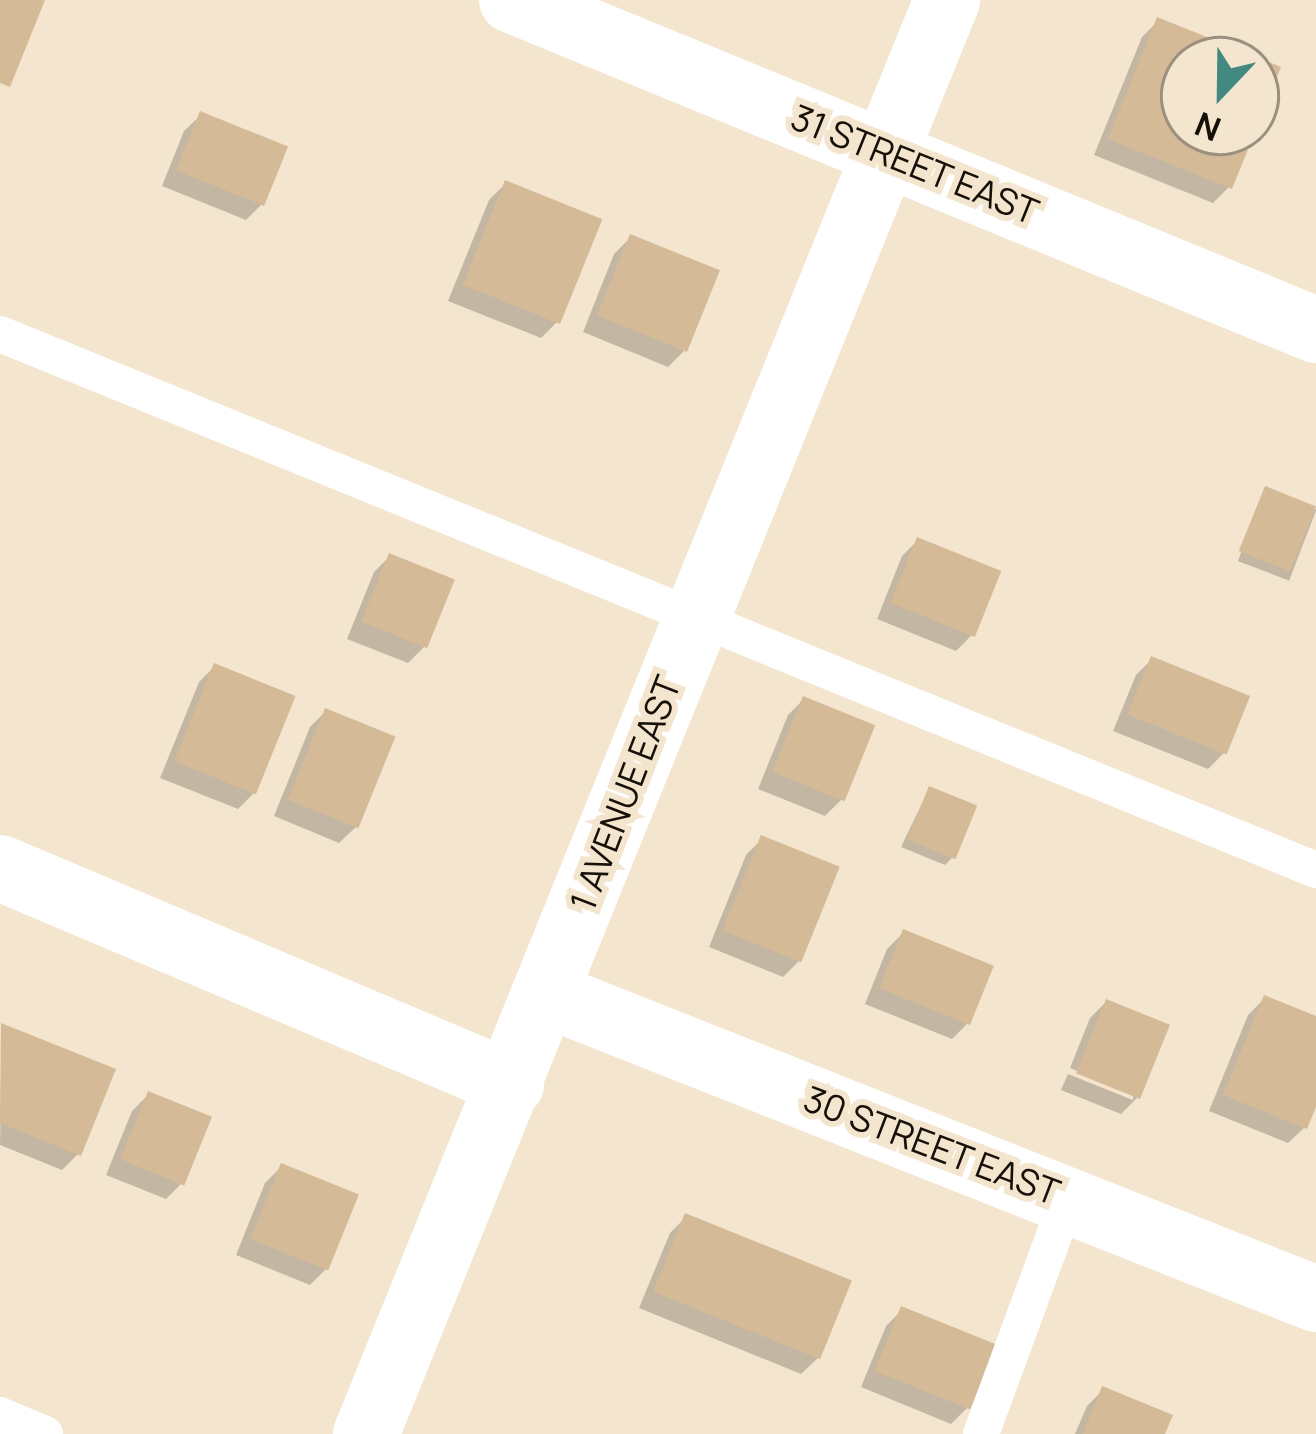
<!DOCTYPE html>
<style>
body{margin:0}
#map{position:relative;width:1316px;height:1434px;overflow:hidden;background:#f4e5ce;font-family:Manrope,sans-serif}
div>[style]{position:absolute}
.shadow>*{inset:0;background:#0003;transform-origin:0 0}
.building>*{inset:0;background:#d4ba97;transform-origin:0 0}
.lane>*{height:36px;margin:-18px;padding:0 18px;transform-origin:18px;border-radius:18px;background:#fff}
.street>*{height:66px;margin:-33px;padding:0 33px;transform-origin:33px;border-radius:33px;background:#fff}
span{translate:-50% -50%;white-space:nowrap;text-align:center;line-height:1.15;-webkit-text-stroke:12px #f4e5ce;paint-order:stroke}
.street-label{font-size:36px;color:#151008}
.north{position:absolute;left:1160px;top:36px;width:120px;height:120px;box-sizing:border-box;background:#f4e5ce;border:3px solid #9b907f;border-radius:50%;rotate:202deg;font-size:33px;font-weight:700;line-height:48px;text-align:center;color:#151008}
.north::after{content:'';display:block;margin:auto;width:42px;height:54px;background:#438982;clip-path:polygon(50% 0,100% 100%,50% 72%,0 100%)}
</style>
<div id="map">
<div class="shadow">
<div style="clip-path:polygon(1158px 21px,1254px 60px,1184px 60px,1184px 132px,1251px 132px,1229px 187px,1213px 203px,1094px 155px,1142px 37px)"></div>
<div style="clip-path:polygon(201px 115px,262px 204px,246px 220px,162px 186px,184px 131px)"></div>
<div style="clip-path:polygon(505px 184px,557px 322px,541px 338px,448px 301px,489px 200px)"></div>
<div style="clip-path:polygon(630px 238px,684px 351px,668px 367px,583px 332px,614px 254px)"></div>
<div style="left:1265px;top:490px;width:55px;height:76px;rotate:21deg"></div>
<div style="clip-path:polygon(918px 540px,972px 635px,956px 651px,877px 619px,902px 556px)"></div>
<div style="clip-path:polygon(390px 556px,424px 647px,408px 663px,347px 639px,374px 572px)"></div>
<div style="clip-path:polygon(1152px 659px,1224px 753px,1208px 769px,1113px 731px,1136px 675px)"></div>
<div style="clip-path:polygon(215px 666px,254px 793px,238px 809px,160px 778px,199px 682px)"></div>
<div style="clip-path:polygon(804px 699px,841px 800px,825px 816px,758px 789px,788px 715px)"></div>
<div style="clip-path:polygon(326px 711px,356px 827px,339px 843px,274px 816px,310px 727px)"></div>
<div style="clip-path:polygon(929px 789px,953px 857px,945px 865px,901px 847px)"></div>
<div style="clip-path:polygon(762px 839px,799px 961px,783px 977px,709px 947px,746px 855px)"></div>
<div style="clip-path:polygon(903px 933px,968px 1023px,952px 1039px,865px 1004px,887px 949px)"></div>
<div style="clip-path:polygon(1264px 999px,1316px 1020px,1316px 1099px,1305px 1127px,1288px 1143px,1209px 1111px,1248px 1015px)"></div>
<div style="clip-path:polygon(1106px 1002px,1137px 1098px,1121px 1114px,1061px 1090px,1068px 1074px,1133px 1100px,1133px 1093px,1070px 1068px,1090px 1018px)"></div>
<div style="clip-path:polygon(2px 1026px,78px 1154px,62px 1170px,0 1145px)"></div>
<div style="clip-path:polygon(148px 1095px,182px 1183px,166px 1199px,106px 1175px,132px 1111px)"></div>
<div style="clip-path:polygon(281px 1167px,326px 1269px,310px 1285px,236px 1255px,265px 1183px)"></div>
<div style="clip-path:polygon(686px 1217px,818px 1358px,801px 1374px,639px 1308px,670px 1233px)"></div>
<div style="clip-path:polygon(902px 1310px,967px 1408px,951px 1424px,861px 1387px,886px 1326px)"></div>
<div style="clip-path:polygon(1103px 1390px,1162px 1434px,1075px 1434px,1087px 1406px)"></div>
</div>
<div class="building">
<div style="clip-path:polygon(0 0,45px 0,10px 87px,0 83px)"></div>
<div style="clip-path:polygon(1157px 17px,1281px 67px,1256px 128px,1256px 60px,1184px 60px,1184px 132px,1255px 132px,1232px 189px,1108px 139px)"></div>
<div style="left:200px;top:111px;width:95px;height:64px;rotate:22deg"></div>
<div style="left:505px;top:180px;width:105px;height:113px;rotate:22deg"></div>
<div style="left:630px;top:234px;width:97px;height:88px;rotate:22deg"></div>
<div style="left:1265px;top:486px;width:55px;height:70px;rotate:22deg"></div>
<div style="left:917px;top:537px;width:91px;height:71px;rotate:22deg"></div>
<div style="left:389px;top:553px;width:71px;height:74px;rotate:22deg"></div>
<div style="left:1151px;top:656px;width:107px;height:63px;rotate:22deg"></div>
<div style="left:214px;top:663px;width:88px;height:106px;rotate:22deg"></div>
<div style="left:803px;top:696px;width:78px;height:82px;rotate:22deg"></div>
<div style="left:325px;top:708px;width:76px;height:99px;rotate:22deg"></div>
<div style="left:929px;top:786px;width:52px;height:58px;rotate:22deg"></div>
<div style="left:761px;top:835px;width:85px;height:103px;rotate:22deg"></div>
<div style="left:903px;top:929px;width:98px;height:64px;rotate:22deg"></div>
<div style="clip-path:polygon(1264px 995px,1316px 1016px,1316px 1107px,1307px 1129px,1223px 1095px)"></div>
<div style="left:1106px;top:999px;width:69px;height:80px;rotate:22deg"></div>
<div style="clip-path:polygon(1px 1023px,116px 1069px,81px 1156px,0 1123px)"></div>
<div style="left:148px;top:1091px;width:69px;height:74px;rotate:22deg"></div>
<div style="left:281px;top:1163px;width:84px;height:82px;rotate:22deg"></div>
<div style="left:685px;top:1213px;width:180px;height:85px;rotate:22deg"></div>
<div style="left:901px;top:1306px;width:103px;height:70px;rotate:22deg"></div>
<div style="clip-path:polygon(1102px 1386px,1173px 1415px,1165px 1434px,1083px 1434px)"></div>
</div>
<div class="lane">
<div style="left:0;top:334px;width:1421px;rotate:22.16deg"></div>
<div style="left:0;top:1415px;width:49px;rotate:22.9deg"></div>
<div style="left:981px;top:1434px;width:252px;rotate:-69.8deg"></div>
</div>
<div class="street">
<div style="left:512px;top:0;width:869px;rotate:22.32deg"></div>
<div style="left:0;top:868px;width:555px;rotate:22.91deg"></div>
<div style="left:546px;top:994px;width:828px;rotate:21.61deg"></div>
<div style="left:366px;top:1434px;width:1547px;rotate:-67.94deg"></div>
</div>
<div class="street-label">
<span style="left:915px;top:164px;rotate:22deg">31 STREET EAST</span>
<span style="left:625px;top:793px;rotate:-69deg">1 AVENUE EAST</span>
<span style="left:932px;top:1145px;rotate:21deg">30 STREET EAST</span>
</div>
<div class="north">N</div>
</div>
